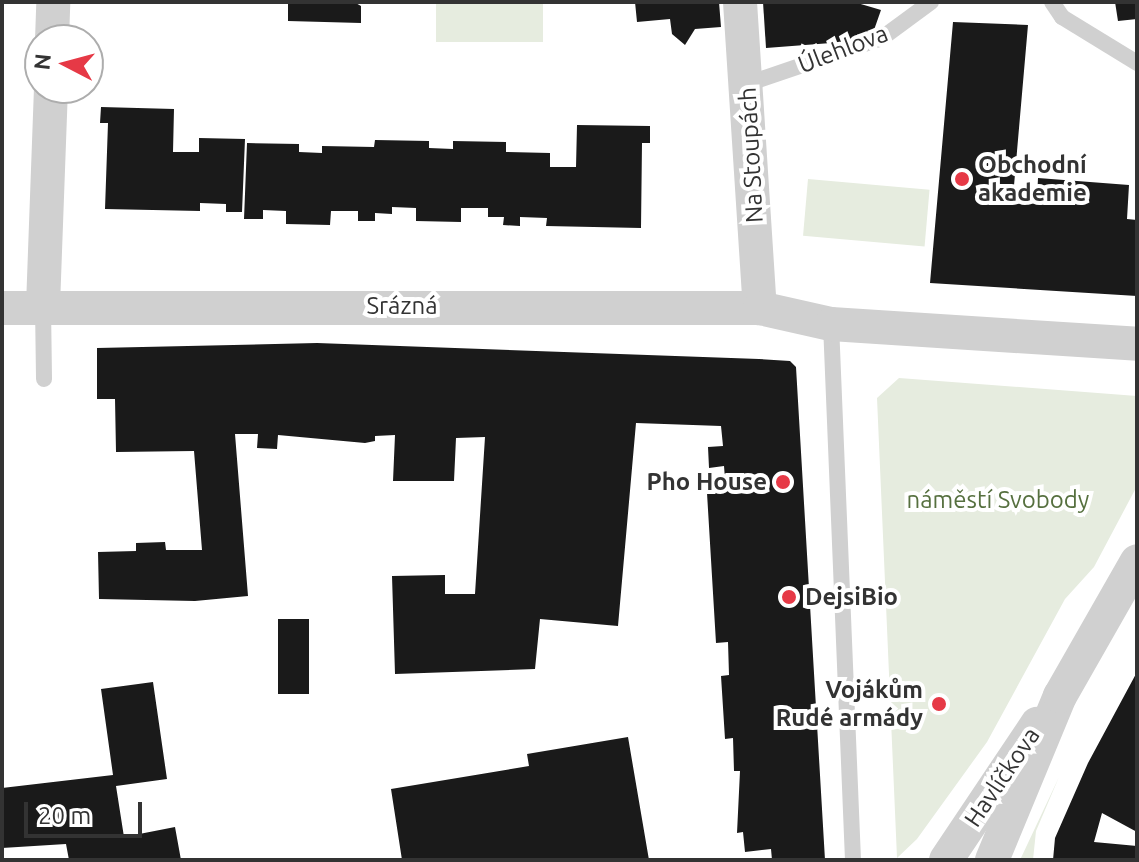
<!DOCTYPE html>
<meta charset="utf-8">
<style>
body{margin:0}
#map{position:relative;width:1139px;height:862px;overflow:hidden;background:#fff;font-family:Ubuntu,sans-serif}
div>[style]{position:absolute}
.green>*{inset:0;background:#e6ecdf;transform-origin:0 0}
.building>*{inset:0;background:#1a1a1a;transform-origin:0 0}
.lane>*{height:16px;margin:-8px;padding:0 8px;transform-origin:8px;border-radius:8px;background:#d0d0d0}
.street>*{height:34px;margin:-17px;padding:0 17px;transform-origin:17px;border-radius:17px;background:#d0d0d0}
.dots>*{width:22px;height:22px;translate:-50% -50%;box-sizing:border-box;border:4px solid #fff;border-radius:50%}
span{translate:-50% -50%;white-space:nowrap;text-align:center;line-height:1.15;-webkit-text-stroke:8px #fff;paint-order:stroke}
.street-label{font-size:24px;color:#333}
.poi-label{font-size:24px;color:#333;font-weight:700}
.left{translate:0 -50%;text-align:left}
.right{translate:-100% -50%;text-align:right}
.park-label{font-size:24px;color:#56703f}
.frame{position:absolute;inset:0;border:4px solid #333;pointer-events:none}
.north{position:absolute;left:24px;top:24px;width:80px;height:80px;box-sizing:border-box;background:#fff;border:2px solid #adadad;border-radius:50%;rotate:276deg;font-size:22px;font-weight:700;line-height:32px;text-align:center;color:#333}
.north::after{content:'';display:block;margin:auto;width:28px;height:36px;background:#e63946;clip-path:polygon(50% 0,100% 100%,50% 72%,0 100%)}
.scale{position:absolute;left:24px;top:802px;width:118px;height:36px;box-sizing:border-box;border:4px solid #333;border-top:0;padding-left:10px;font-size:24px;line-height:28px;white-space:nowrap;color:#333;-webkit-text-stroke:6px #fff;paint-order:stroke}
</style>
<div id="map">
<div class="green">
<div style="left:436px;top:2px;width:107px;height:40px"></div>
<div style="left:808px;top:179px;width:122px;height:57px;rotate:5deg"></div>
<div style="clip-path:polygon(899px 378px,1137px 396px,1137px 486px,1094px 567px,1065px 599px,987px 742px,917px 839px,897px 858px,877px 398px)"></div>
<div style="clip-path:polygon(1059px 777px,1036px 831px,1033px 860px,1020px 860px)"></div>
</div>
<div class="building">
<div style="clip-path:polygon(288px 2px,354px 2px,361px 6px,361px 23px,288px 21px)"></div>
<div style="clip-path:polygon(635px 2px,719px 2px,721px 27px,695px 29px,685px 45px,672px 34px,670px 19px,637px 22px)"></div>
<div style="clip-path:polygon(763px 2px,854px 2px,881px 10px,874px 30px,844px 42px,766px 48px)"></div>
<div style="clip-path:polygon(1115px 2px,1137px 2px,1137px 19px,1118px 21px)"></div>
<div style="clip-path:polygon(953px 22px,1028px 25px,1013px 197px,1037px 199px,1038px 178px,1129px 185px,1127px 219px,1137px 220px,1137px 296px,930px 283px)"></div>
<div style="clip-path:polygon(101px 107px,174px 109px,173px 152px,199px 152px,199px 138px,245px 139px,242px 212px,226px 212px,226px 204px,200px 203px,200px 211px,105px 209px,108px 123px,100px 123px)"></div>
<div style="clip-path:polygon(577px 125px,650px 126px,650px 143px,642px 143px,641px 228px,546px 226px,547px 218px,520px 217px,520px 226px,503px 225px,504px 217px,488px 217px,488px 208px,461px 208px,461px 222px,416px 221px,416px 208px,392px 207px,392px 214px,375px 213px,375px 221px,358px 221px,358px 211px,331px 211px,330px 225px,286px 224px,286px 211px,263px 210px,263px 219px,244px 219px,247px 143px,299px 144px,299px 152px,322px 153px,322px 146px,374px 147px,375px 140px,429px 141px,429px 148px,453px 149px,453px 141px,506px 142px,506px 152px,550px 153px,550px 167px,576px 167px)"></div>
<div style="clip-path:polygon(317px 343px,759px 359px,790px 361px,796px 367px,825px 860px,772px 860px,771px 849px,745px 852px,743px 832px,737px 833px,740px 771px,734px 771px,733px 738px,725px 739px,721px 676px,729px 675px,728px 642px,716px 643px,707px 493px,726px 492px,724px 466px,709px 468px,708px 447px,723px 446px,721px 426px,636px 423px,618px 626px,540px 619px,535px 669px,395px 674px,392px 576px,445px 575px,445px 594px,475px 594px,485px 437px,456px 438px,454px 481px,393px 481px,395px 435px,375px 436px,375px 441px,365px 443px,278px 435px,277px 449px,257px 448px,258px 434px,235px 434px,248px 596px,195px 601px,99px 599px,98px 552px,136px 551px,136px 543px,165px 542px,166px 550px,202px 550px,194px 451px,116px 452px,115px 399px,97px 399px,97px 348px)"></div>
<div style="left:278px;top:619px;width:31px;height:75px"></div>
<div style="clip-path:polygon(1137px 672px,1137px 832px,1102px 813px,1094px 842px,1137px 846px,1137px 860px,1053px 860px,1055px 838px,1088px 763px)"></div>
<div style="clip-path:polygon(153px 682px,167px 779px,116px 786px,124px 837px,175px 827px,181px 860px,69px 860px,66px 844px,2px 848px,2px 788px,113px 775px,101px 689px)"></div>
<div style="clip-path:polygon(628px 737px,649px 860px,402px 860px,391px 789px,529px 766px,527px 754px)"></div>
</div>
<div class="lane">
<div style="left:1052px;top:2px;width:18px;rotate:56deg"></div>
<div style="left:1062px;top:17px;width:88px;rotate:31.5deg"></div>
<div style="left:747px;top:84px;width:143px;rotate:-18.8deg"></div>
<div style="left:882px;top:38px;width:61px;rotate:-36.3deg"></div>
<div style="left:43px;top:306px;width:73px;rotate:89.2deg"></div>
<div style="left:831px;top:324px;width:536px;rotate:87.65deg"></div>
</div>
<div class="street">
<div style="left:740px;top:2px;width:307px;rotate:86.3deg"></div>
<div style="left:52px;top:40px;width:38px;rotate:-88deg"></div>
<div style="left:43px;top:306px;width:218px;rotate:-87.9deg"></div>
<div style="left:2px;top:308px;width:758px"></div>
<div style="left:760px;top:308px;width:73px;rotate:12.7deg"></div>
<div style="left:831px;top:324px;width:307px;rotate:3.7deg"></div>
<div style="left:946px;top:860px;width:164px;rotate:-56.2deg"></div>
<div style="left:992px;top:860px;width:178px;rotate:-67.5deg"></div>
<div style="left:1060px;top:696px;width:155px;rotate:-60.3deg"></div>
</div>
<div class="dots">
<div style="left:962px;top:179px;background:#e63946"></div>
<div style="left:783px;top:482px;background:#e63946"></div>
<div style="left:789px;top:597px;background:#e63946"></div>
<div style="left:939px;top:704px;background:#e63946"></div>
</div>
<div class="street-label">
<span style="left:843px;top:49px;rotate:-21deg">Úlehlova</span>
<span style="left:751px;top:155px;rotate:-93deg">Na Stoupách</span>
<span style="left:402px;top:306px">Srázná</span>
<span style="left:1002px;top:777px;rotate:-56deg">Havlíčkova</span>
</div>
<div class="poi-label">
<span class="left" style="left:978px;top:179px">Obchodní<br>akademie</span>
<span class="right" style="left:767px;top:482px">Pho House</span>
<span class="left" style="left:805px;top:597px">DejsiBio</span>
<span class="right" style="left:923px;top:704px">Vojákům<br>Rudé armády</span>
</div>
<div class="park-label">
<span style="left:998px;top:500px">náměstí Svobody</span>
</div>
<div class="frame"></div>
<div class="north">N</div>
<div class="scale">20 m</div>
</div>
